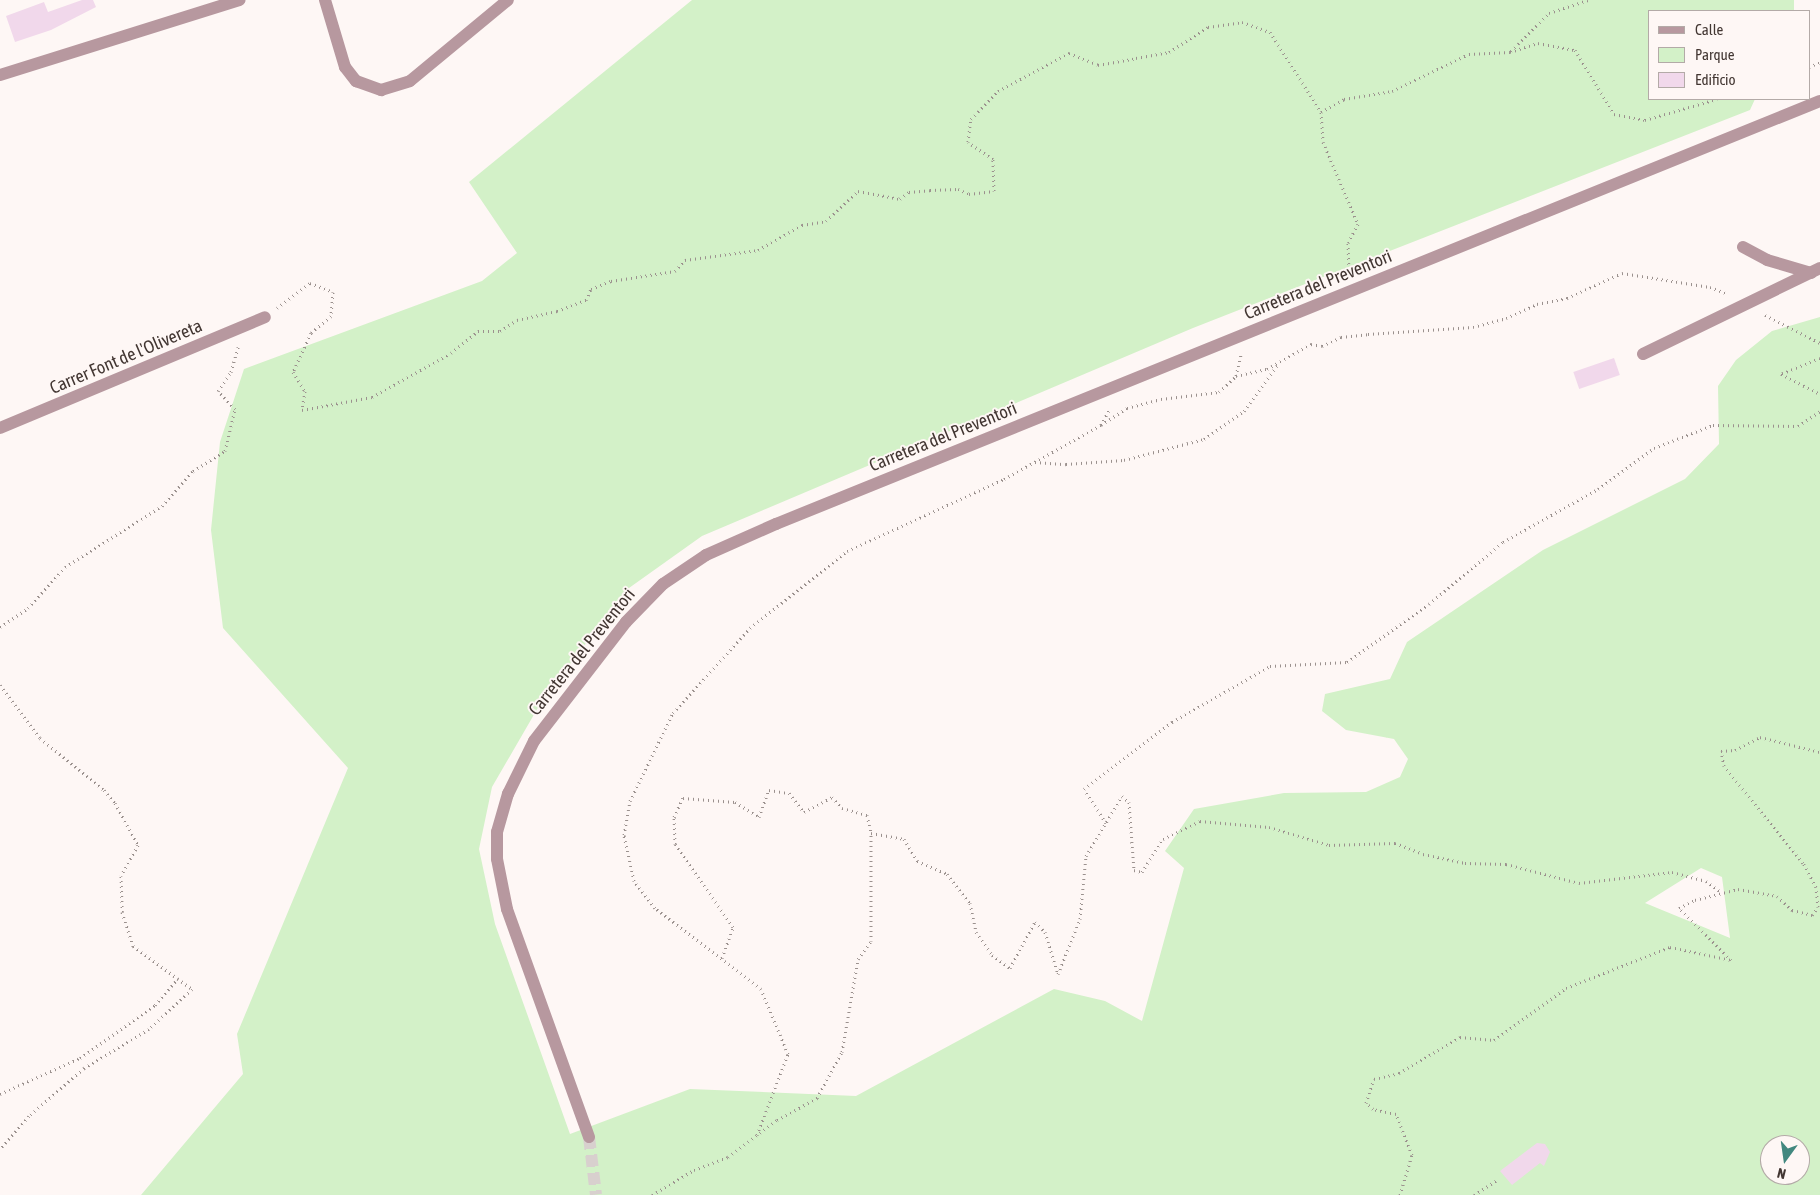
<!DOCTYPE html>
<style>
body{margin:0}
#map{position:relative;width:1820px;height:1195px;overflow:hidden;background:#fef7f5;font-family:"Asap Condensed",sans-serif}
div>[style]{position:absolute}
.green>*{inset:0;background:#d3f1c8}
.building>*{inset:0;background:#f1d8eb;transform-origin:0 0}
.minor-tunnel>*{height:12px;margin-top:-6px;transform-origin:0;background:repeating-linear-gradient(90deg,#d8d0ce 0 12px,transparent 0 18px)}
.path>*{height:3px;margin-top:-1.5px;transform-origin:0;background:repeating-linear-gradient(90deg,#9b918e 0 1px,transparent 0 5px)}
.minor>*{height:12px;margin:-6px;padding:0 6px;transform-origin:6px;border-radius:6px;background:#b7989f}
span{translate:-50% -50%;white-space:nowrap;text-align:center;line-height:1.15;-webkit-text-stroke:4px #fef7f5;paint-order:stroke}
.street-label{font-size:18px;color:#423632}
.legend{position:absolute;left:1648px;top:10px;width:162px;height:90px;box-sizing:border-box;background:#fef7f5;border:1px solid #b3aaa7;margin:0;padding:6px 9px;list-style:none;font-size:15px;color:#423632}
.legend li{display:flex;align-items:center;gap:10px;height:25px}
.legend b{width:25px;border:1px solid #b3aaa7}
.north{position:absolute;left:1760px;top:1135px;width:50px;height:50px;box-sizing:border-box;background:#fef7f5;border:1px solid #b3aaa7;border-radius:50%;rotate:194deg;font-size:14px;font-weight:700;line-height:20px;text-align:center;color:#423632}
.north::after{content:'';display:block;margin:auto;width:18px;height:22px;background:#42887f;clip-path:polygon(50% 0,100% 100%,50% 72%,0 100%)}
</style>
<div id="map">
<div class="green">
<div style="clip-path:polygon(evenodd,692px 0,1794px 0,1794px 11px,1649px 11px,1649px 99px,1755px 99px,1750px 110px,1193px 328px,702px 536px,629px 588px,543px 699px,492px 787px,479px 849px,495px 924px,570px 1134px,690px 1089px,856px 1096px,1054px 989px,1105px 1001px,1142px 1021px,1184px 868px,1165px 851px,1194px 809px,1284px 793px,1366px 792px,1400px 777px,1408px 759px,1394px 739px,1346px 730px,1322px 711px,1325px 694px,1390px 679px,1407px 642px,1543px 550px,1685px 479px,1719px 444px,1718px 386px,1736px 360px,1772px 331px,1820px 317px,1820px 1195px,141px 1195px,243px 1074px,237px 1034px,348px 768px,223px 628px,211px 530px,220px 442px,244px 369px,482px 281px,517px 253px,469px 182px,692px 0,1701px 868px,1722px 877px,1730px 938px,1645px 903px,1701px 868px,692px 0,1770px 1145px,1800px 1145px,1800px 1175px,1770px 1175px,1770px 1145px)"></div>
</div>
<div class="building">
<div style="clip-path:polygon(82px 0,93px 0,96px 7px,51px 30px,15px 42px,6px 16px,44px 2px,48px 12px)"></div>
<div style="left:1614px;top:358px;width:18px;height:43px;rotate:71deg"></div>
<div style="clip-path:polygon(1537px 1143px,1545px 1144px,1550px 1152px,1544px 1166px,1540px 1163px,1512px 1185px,1500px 1171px)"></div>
</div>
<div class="minor-tunnel">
<div style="left:589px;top:1137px;width:58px;rotate:83.1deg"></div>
</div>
<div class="path">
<div style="left:1511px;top:51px;width:54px;rotate:-45deg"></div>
<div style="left:1549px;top:13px;width:41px;rotate:-18.4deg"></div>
<div style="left:1809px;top:67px;width:12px;rotate:-24deg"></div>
<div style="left:1321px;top:112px;width:26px;rotate:-29deg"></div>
<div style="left:1344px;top:99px;width:49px;rotate:-9.5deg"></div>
<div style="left:1392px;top:91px;width:85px;rotate:-25.7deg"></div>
<div style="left:1469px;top:54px;width:41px;rotate:-2.8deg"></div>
<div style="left:1510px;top:52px;width:29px;rotate:-18deg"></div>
<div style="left:1538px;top:43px;width:38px;rotate:11deg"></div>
<div style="left:1575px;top:50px;width:75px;rotate:58.6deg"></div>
<div style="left:1614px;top:114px;width:32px;rotate:11deg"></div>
<div style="left:1645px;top:120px;width:75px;rotate:-16.3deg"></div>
<div style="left:277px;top:308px;width:41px;rotate:-37.1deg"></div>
<div style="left:310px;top:283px;width:25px;rotate:21deg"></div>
<div style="left:333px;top:292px;width:24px;rotate:95deg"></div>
<div style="left:331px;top:316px;width:26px;rotate:140deg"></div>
<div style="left:311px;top:333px;width:43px;rotate:114.8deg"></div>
<div style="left:293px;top:372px;width:22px;rotate:58deg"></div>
<div style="left:305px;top:391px;width:19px;rotate:99deg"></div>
<div style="left:302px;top:410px;width:71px;rotate:-10.5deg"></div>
<div style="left:372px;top:397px;width:90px;rotate:-29.1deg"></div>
<div style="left:451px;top:353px;width:35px;rotate:-39deg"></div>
<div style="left:478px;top:331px;width:22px"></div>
<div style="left:500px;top:331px;width:20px;rotate:-33deg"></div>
<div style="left:517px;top:320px;width:41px;rotate:-12.7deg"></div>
<div style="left:557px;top:311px;width:31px;rotate:-21deg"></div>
<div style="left:586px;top:300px;width:12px;rotate:-66deg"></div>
<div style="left:591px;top:289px;width:22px;rotate:-22deg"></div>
<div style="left:611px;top:281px;width:65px;rotate:-8.9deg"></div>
<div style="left:675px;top:271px;width:15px;rotate:-48deg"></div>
<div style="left:685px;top:260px;width:74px;rotate:-7.8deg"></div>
<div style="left:758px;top:250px;width:51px;rotate:-29.6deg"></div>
<div style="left:802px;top:225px;width:24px;rotate:-9deg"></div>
<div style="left:826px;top:221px;width:44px;rotate:-43.2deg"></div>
<div style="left:858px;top:191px;width:43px;rotate:10.8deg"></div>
<div style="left:900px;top:199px;width:11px;rotate:-38deg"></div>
<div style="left:909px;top:192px;width:21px;rotate:-5deg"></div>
<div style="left:930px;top:190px;width:28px;rotate:-2deg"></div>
<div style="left:958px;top:189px;width:12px;rotate:24deg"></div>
<div style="left:969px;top:194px;width:25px;rotate:-7deg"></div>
<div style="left:994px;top:191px;width:32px;rotate:-92deg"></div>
<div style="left:993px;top:159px;width:30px;rotate:-146deg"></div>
<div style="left:968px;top:142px;width:23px;rotate:-83deg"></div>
<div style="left:971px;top:119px;width:39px;rotate:-46deg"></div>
<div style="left:998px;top:91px;width:81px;rotate:-28.2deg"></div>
<div style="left:1069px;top:53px;width:31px;rotate:22deg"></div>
<div style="left:1098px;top:65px;width:39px;rotate:-10deg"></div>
<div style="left:1136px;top:58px;width:34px;rotate:-10deg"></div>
<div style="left:1169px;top:52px;width:46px;rotate:-32.7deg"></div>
<div style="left:1208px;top:27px;width:34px;rotate:-8deg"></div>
<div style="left:1242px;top:22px;width:30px;rotate:20deg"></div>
<div style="left:1270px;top:32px;width:95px;rotate:57.5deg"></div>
<div style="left:1321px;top:112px;width:30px;rotate:86deg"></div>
<div style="left:1323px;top:142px;width:89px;rotate:66.9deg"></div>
<div style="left:1358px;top:224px;width:21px;rotate:118deg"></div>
<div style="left:1348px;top:243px;width:30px;rotate:88deg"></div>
<div style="left:1765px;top:315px;width:62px;rotate:27deg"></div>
<div style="left:1820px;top:358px;width:42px;rotate:157.7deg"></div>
<div style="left:1781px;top:374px;width:44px;rotate:27.1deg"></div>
<div style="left:1236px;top:376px;width:23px;rotate:-77deg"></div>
<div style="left:1101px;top:425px;width:31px;rotate:-33deg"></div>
<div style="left:1127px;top:408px;width:35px;rotate:-15deg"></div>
<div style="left:1161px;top:399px;width:58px;rotate:-6.9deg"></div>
<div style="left:1219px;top:392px;width:23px;rotate:-43deg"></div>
<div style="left:1236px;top:376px;width:32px;rotate:-13deg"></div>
<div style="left:1267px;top:369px;width:51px;rotate:-29.6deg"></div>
<div style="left:1311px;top:344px;width:11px;rotate:10deg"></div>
<div style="left:1322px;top:346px;width:21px;rotate:-25deg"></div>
<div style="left:1341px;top:337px;width:27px;rotate:-6deg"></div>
<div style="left:1368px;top:334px;width:105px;rotate:-3.8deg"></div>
<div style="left:1473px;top:327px;width:34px;rotate:-15deg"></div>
<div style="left:1506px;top:318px;width:34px;rotate:-24deg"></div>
<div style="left:1537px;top:304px;width:31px;rotate:-11deg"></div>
<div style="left:1567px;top:298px;width:60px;rotate:-24.4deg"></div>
<div style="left:1622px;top:273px;width:89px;rotate:9deg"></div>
<div style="left:1710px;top:287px;width:19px;rotate:21deg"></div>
<div style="left:1035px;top:462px;width:31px;rotate:4deg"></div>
<div style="left:1066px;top:464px;width:58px;rotate:-3.9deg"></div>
<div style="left:1124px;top:460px;width:83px;rotate:-14.7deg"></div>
<div style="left:1204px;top:439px;width:49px;rotate:-35deg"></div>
<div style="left:1244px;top:411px;width:58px;rotate:-54.1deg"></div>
<div style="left:0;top:627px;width:34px;rotate:-34deg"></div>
<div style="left:28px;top:608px;width:55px;rotate:-47.9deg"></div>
<div style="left:65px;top:567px;width:115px;rotate:-32.2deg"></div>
<div style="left:162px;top:506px;width:47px;rotate:-48.5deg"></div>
<div style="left:193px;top:471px;width:38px;rotate:-32deg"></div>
<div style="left:225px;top:451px;width:43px;rotate:-76.6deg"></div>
<div style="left:235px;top:409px;width:25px;rotate:-133deg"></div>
<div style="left:218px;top:391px;width:23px;rotate:-56deg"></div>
<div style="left:231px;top:372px;width:26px;rotate:-74deg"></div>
<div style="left:0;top:685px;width:66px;rotate:53deg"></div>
<div style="left:40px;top:738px;width:82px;rotate:39.1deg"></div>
<div style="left:104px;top:790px;width:17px;rotate:50deg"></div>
<div style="left:115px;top:803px;width:48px;rotate:61.3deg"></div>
<div style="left:138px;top:845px;width:35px;rotate:119deg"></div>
<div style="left:121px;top:876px;width:36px;rotate:88deg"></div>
<div style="left:122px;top:912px;width:36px;rotate:72deg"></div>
<div style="left:133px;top:946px;width:73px;rotate:36.1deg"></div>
<div style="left:192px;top:989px;width:59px;rotate:137.1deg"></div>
<div style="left:149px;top:1029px;width:76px;rotate:149deg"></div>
<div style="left:84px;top:1068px;width:73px;rotate:138.9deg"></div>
<div style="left:29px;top:1116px;width:44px;rotate:131.3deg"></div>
<div style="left:1106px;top:823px;width:40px;rotate:-122.9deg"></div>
<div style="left:1084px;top:789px;width:111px;rotate:-37.3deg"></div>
<div style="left:1172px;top:722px;width:113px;rotate:-29.7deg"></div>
<div style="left:1270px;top:666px;width:77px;rotate:-3deg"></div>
<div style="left:1347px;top:662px;width:100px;rotate:-35.3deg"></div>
<div style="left:1429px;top:604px;width:97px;rotate:-40deg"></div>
<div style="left:1503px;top:542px;width:109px;rotate:-29.2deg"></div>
<div style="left:1598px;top:489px;width:69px;rotate:-36.2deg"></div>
<div style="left:1654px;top:448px;width:63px;rotate:-21.3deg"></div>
<div style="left:1713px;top:425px;width:85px;rotate:0.7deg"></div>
<div style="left:1798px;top:426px;width:27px;rotate:-34deg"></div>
<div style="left:722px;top:958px;width:33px;rotate:-70deg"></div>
<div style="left:733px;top:927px;width:101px;rotate:-124.9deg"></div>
<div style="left:675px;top:844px;width:27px;rotate:-92deg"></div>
<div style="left:674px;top:817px;width:21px;rotate:-65deg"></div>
<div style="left:683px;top:798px;width:52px;rotate:4.4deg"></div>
<div style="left:735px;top:802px;width:28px;rotate:32deg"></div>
<div style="left:759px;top:817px;width:29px;rotate:-70deg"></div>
<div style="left:769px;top:790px;width:20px;rotate:9deg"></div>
<div style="left:789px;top:793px;width:24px;rotate:52deg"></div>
<div style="left:804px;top:812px;width:32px;rotate:-28deg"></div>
<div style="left:832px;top:797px;width:15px;rotate:48deg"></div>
<div style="left:842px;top:808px;width:26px;rotate:16deg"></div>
<div style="left:867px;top:815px;width:18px;rotate:77deg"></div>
<div style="left:0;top:1094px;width:88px;rotate:-24.2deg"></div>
<div style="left:80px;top:1058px;width:92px;rotate:-35.2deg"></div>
<div style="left:155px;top:1005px;width:35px;rotate:-49deg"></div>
<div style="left:757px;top:1135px;width:87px;rotate:-69.1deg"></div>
<div style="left:788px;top:1054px;width:70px;rotate:-112.6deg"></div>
<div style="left:761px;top:989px;width:133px;rotate:-142.6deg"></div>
<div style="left:655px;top:908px;width:34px;rotate:-128deg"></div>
<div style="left:634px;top:881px;width:47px;rotate:-102.3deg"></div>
<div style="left:624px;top:835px;width:35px;rotate:-80deg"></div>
<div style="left:630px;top:801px;width:98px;rotate:-64deg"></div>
<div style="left:673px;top:713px;width:115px;rotate:-47.8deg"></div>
<div style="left:750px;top:628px;width:124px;rotate:-38.4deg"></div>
<div style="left:847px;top:551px;width:173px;rotate:-24.6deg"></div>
<div style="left:1004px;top:479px;width:111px;rotate:-29.1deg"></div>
<div style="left:1101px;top:425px;width:19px;rotate:-62deg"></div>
<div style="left:652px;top:1195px;width:49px;rotate:-30.8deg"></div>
<div style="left:694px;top:1170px;width:36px;rotate:-21deg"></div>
<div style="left:728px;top:1157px;width:61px;rotate:-37.1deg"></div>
<div style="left:777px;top:1120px;width:46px;rotate:-28.8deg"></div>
<div style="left:817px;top:1098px;width:52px;rotate:-61.5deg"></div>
<div style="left:842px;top:1052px;width:94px;rotate:-80.2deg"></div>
<div style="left:858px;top:959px;width:22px;rotate:-54deg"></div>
<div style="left:871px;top:941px;width:108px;rotate:-90deg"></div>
<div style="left:871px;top:833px;width:34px;rotate:10deg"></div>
<div style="left:904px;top:839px;width:26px;rotate:59deg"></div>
<div style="left:917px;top:861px;width:33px;rotate:23deg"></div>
<div style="left:947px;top:874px;width:37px;rotate:52deg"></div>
<div style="left:970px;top:903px;width:30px;rotate:78deg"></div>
<div style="left:976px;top:932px;width:28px;rotate:55deg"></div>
<div style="left:992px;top:955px;width:22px;rotate:36deg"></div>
<div style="left:1010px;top:968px;width:52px;rotate:-61.5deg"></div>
<div style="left:1035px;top:922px;width:14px;rotate:45deg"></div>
<div style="left:1045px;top:932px;width:44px;rotate:72.8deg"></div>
<div style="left:1058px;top:974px;width:59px;rotate:-68.2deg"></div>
<div style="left:1080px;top:919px;width:63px;rotate:-84.6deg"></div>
<div style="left:1086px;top:856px;width:70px;rotate:-59deg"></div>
<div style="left:1122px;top:796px;width:9px;rotate:41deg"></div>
<div style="left:1129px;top:802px;width:68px;rotate:85.8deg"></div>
<div style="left:1134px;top:870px;width:8px;rotate:14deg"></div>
<div style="left:1142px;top:872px;width:39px;rotate:-58deg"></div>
<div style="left:1163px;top:839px;width:41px;rotate:-25.9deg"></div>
<div style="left:1200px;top:821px;width:69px;rotate:5deg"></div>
<div style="left:1269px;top:827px;width:63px;rotate:16.7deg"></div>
<div style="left:1329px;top:845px;width:66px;rotate:-1.7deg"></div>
<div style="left:1395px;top:843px;width:30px;rotate:21deg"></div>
<div style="left:1423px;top:854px;width:43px;rotate:12.1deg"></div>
<div style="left:1465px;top:863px;width:41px;rotate:1.4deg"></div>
<div style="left:1506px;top:864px;width:75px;rotate:14.6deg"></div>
<div style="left:1579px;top:883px;width:94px;rotate:-6.7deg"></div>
<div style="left:1672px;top:872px;width:35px;rotate:15deg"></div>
<div style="left:1706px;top:881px;width:19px;rotate:36deg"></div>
<div style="left:1400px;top:1195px;width:42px;rotate:-73.3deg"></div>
<div style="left:1412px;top:1155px;width:44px;rotate:-111.3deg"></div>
<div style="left:1396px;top:1114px;width:24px;rotate:-168deg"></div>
<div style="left:1373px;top:1109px;width:9px;rotate:-139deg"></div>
<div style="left:1366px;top:1103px;width:25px;rotate:-72deg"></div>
<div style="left:1374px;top:1079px;width:26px;rotate:-13deg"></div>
<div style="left:1399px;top:1073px;width:71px;rotate:-30.5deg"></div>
<div style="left:1460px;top:1037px;width:34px;rotate:5deg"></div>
<div style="left:1494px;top:1040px;width:89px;rotate:-35.8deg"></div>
<div style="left:1566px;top:988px;width:112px;rotate:-21.5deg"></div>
<div style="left:1670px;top:947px;width:62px;rotate:12deg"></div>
<div style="left:1731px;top:960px;width:74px;rotate:-135deg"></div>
<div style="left:1679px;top:908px;width:18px;rotate:-27deg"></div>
<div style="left:1695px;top:900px;width:44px;rotate:-14.3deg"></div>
<div style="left:1738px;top:889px;width:40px;rotate:10deg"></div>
<div style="left:1777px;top:896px;width:21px;rotate:43deg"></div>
<div style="left:1792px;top:910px;width:21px;rotate:14deg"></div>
<div style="left:1812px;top:915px;width:10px;rotate:-53deg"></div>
<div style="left:1818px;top:907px;width:20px;rotate:-96deg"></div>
<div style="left:1816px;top:887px;width:27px;rotate:-118deg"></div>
<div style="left:1803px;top:863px;width:125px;rotate:-129.2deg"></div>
<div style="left:1724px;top:766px;width:15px;rotate:-101deg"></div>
<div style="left:1721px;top:751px;width:14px;rotate:-4deg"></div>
<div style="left:1735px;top:750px;width:28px;rotate:-27deg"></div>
<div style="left:1760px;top:737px;width:62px;rotate:14deg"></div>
<div style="left:1474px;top:1195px;width:27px;rotate:-33deg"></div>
</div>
<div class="minor">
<div style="left:325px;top:0;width:70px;rotate:73.4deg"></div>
<div style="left:345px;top:67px;width:18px;rotate:52deg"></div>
<div style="left:356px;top:81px;width:27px;rotate:20deg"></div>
<div style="left:381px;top:90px;width:30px;rotate:-17deg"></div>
<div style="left:410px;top:81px;width:127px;rotate:-39.6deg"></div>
<div style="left:0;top:75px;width:251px;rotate:-17.4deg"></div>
<div style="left:1743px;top:247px;width:27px;rotate:28deg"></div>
<div style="left:1767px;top:260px;width:46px;rotate:16.5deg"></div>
<div style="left:1643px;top:354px;width:197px;rotate:-25.9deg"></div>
<div style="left:0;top:428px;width:287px;rotate:-22.7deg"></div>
<div style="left:589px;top:1137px;width:242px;rotate:-109.8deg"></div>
<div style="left:507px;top:909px;width:51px;rotate:-101.3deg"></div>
<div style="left:497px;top:859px;width:27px;rotate:-90deg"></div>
<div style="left:497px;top:832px;width:40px;rotate:-74deg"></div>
<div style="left:508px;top:794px;width:59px;rotate:-63.9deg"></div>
<div style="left:534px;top:741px;width:150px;rotate:-52.3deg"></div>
<div style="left:626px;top:622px;width:53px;rotate:-45.8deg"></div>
<div style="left:663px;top:584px;width:52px;rotate:-34deg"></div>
<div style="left:706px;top:555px;width:77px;rotate:-23.9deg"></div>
<div style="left:776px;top:524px;width:1126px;rotate:-22.06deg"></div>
</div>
<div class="street-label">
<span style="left:1318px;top:285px;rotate:-22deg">Carretera del Preventori</span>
<span style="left:126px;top:357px;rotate:-23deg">Carrer Font de l'Olivereta</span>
<span style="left:943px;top:437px;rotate:-22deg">Carretera del Preventori</span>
<span style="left:582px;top:652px;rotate:-51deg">Carretera del Preventori</span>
</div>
<ul class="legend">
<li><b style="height:6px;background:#b7989f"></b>Calle</li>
<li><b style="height:14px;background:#d3f1c8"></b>Parque</li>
<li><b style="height:14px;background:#f1d8eb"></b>Edificio</li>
</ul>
<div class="north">N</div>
</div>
